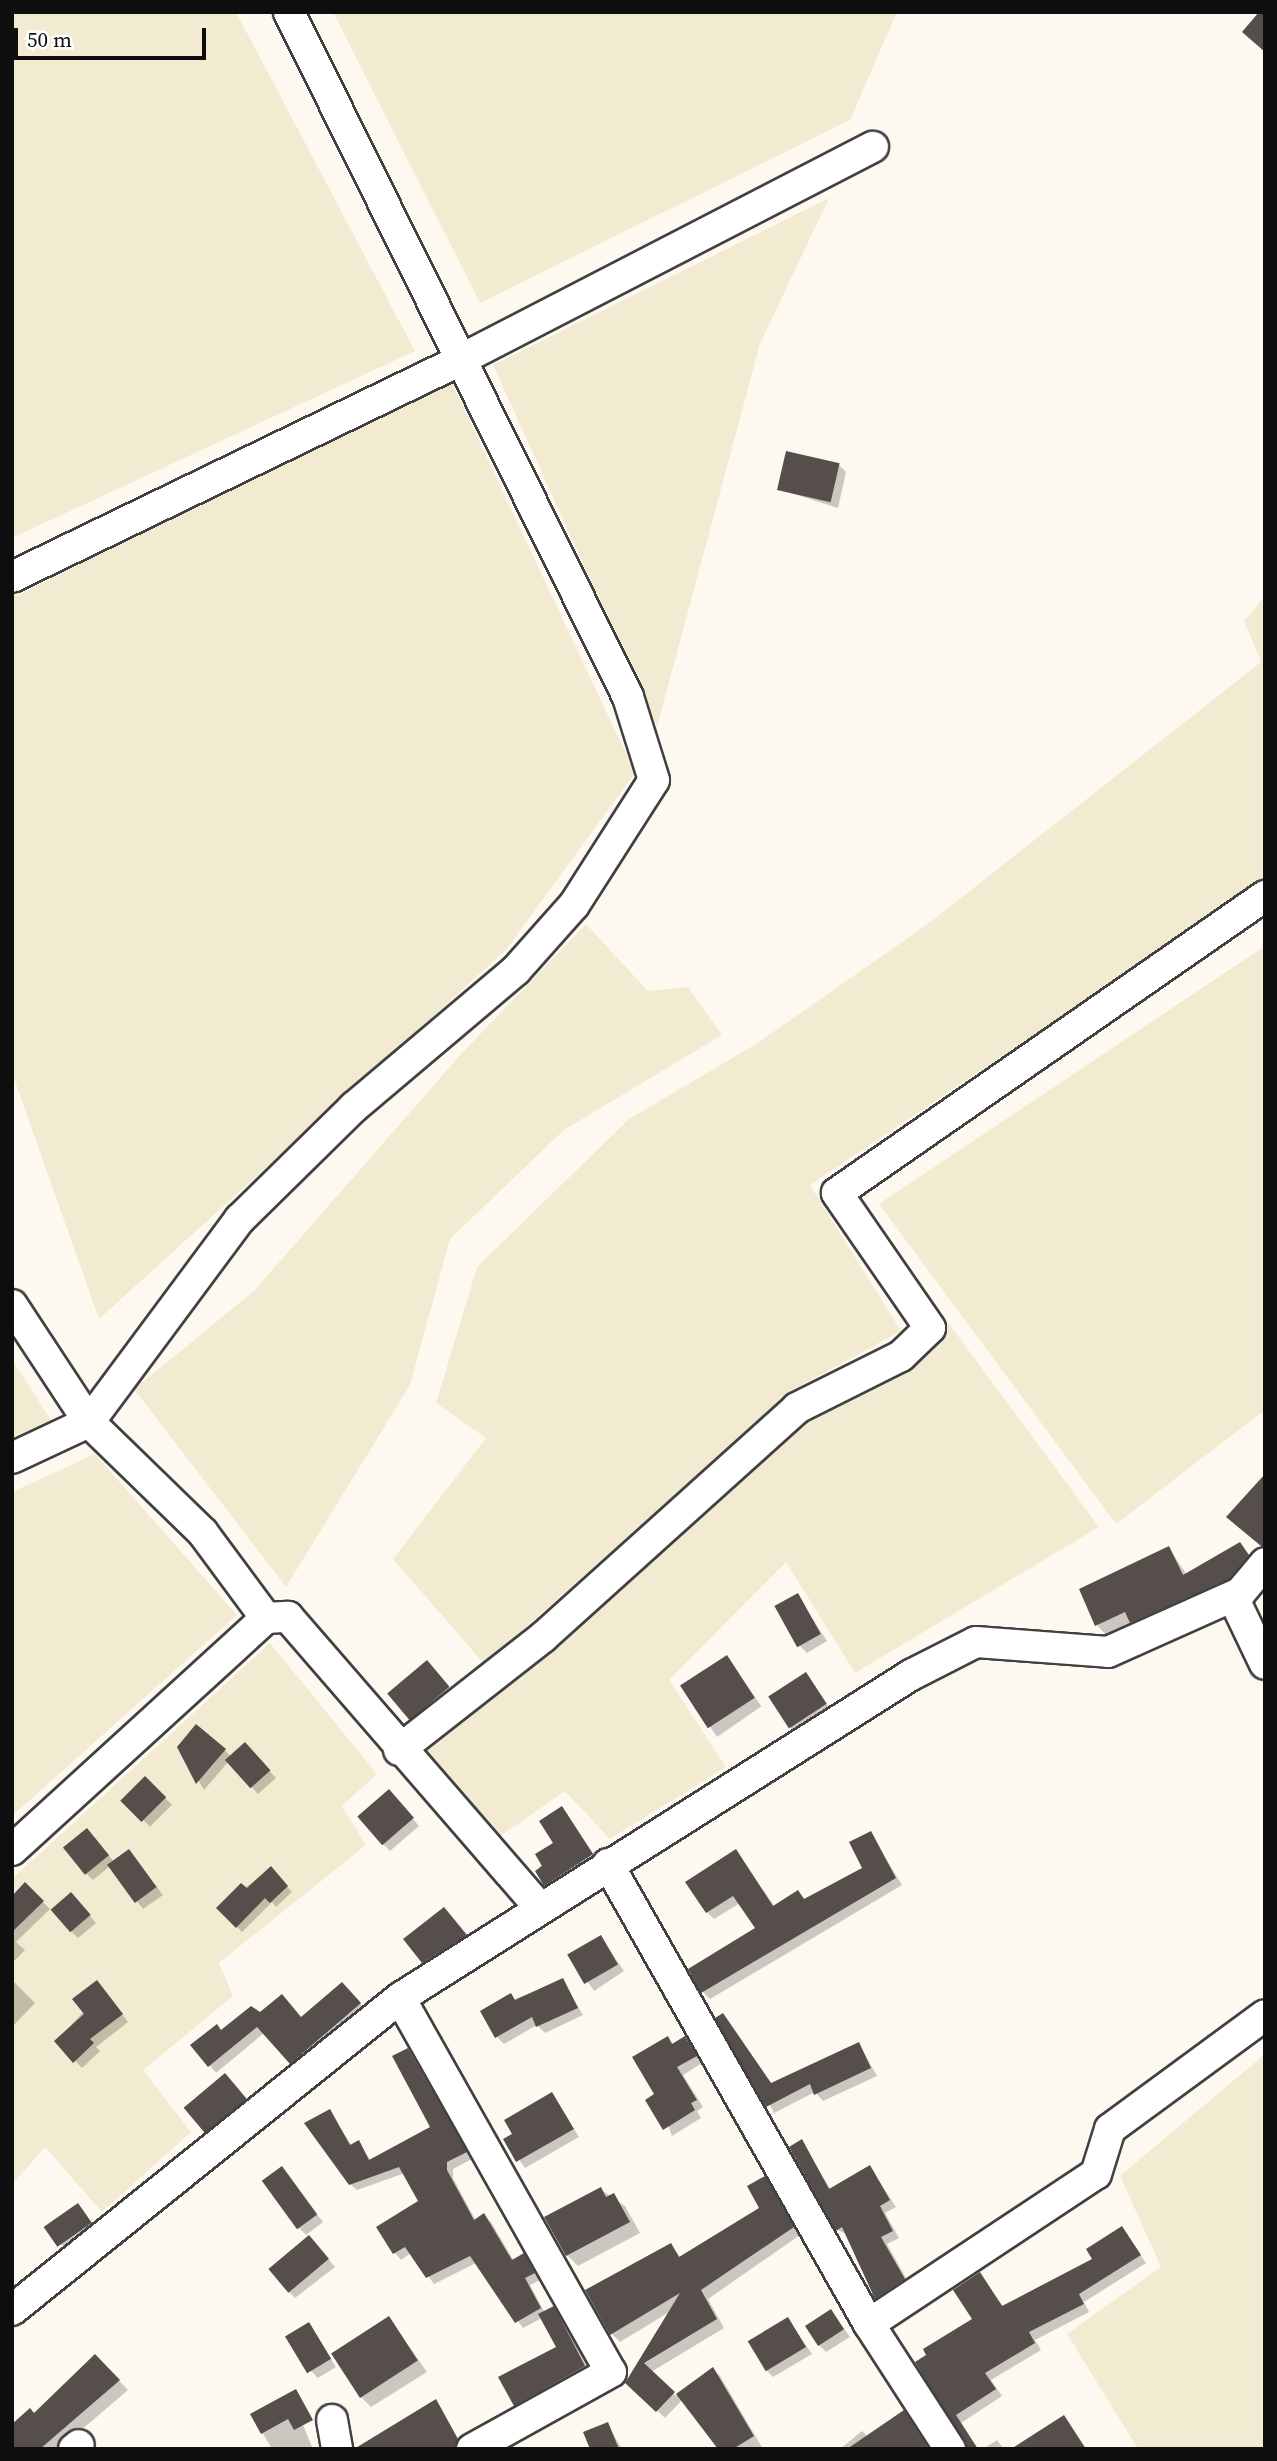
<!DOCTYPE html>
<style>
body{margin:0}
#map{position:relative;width:1277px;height:2461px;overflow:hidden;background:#fef9f0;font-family:"Source Serif 4",serif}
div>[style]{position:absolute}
.farmland>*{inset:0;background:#f3ebd1}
.shadow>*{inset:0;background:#0003;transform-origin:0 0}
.building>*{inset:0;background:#564e4b;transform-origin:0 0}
.roads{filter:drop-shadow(2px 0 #414141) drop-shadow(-2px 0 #414141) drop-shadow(0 2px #414141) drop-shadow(0 -2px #414141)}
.minor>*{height:30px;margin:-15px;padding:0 15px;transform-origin:15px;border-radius:15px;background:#fff}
span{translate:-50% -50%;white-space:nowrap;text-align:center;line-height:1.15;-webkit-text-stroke:7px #fff;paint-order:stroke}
.frame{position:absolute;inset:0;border:14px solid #0e0e0e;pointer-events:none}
.scale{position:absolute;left:14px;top:28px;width:192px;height:32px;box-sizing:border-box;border:4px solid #0e0e0e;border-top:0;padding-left:9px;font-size:21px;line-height:24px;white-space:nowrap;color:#0e0e0e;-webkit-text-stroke:5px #fff;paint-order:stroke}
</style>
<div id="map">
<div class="farmland">
<div style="clip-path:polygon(12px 12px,236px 12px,415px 351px,12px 538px)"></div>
<div style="clip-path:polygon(333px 12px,897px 12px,850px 120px,480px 303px)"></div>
<div style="clip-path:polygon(829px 198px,760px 344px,657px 727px,493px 365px)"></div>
<div style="clip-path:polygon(450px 379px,635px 773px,506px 950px,99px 1319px,12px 1073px,12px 598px)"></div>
<div style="clip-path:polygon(1265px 596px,1265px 880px,810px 1185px,901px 1331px,793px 1390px,484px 1664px,393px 1559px,486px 1438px,436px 1403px,477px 1267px,629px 1119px,756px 1044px,929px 923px,1261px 662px,1244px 621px)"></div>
<div style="clip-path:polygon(586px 924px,648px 991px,688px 987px,722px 1035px,564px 1130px,450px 1239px,410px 1385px,286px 1587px,134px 1389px,254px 1291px,461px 1054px)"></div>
<div style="clip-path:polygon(1265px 946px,1265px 1410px,1116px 1524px,879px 1204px)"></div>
<div style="clip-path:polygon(947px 1321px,1099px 1527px,855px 1673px,786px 1562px,669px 1680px,726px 1767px,610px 1839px,565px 1791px,496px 1839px,421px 1752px,548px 1651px,818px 1402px,918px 1363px)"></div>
<div style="clip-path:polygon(12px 1359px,52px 1422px,12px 1440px)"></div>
<div style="clip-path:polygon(95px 1454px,237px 1615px,12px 1816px,12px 1492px)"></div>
<div style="clip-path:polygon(270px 1643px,377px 1774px,342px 1806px,366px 1845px,219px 1963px,233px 1996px,143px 2070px,191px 2132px,102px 2212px,45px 2147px,12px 2185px,12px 1879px)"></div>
<div style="clip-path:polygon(1265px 2054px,1265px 2449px,1138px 2449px,1067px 2334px,1161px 2267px,1120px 2176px)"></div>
</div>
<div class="shadow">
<div style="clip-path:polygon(839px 465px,846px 472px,838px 508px,778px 489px)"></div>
<div style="clip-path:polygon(1240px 1544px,1257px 1566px,1230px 1592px,1142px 1631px,1133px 1622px,1106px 1635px,1097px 1625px,1169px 1548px,1187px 1575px)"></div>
<div style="clip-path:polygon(797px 1595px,827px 1641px,807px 1653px,800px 1646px)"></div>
<div style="left:727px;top:1657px;width:60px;height:54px;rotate:55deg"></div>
<div style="clip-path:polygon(434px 1669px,455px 1695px,418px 1725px,411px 1718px)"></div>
<div style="left:806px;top:1674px;width:47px;height:43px;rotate:55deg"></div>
<div style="clip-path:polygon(179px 1747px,225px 1750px,231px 1757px,252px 1752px,276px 1778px,258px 1794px,228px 1762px,204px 1790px)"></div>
<div style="left:145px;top:1778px;width:38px;height:31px;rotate:45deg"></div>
<div style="clip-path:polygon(396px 1799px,419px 1826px,390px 1851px,383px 1844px)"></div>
<div style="clip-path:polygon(562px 1808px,599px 1862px,553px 1892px,537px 1871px,556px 1843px)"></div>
<div style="clip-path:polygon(870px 1833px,902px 1885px,710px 1999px,703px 1992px,758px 1928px,740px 1903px,714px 1919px,707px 1912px,736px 1851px,775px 1907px,798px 1893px,806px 1900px,865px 1868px)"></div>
<div style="clip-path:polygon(94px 1837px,114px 1862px,129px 1851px,163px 1895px,143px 1909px,110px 1866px,93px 1880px,86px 1873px)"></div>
<div style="clip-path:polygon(271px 1868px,292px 1892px,276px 1907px,272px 1902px,242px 1932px,219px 1908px)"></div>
<div style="clip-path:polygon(25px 1885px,50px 1909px,16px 1942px,25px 1950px,12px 1963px,12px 1896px)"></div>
<div style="clip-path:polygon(78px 1901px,96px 1923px,78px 1938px,71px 1931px)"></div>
<div style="clip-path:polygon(451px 1916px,472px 1943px,431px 1969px,406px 1939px)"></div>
<div style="left:601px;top:1937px;width:41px;height:36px;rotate:56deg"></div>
<div style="clip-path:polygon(12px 1980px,35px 2003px,12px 2027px)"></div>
<div style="clip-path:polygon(563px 1980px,583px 2015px,545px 2033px,537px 2025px,504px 2044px,497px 2037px,482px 2012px)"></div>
<div style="clip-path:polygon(104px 1990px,128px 2022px,96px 2047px,100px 2051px,82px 2068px,56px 2041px)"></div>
<div style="clip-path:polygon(348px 1990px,366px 2010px,298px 2069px,264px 2033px,216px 2073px,192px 2045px,260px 2014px,302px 2019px)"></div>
<div style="clip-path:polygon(723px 2015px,772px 2084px,859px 2044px,877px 2076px,823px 2101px,815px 2092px,774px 2113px)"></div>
<div style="clip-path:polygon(667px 2038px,674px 2045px,685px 2038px,702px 2063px,683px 2075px,703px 2107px,697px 2111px,701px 2118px,672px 2136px,657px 2094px)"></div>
<div style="clip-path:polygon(408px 2050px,472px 2159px,453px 2169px,453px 2178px,476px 2221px,484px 2216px,491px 2222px,514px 2261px,523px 2255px,530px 2261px,540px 2280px,530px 2285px,545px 2313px,553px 2308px,560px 2315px,591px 2374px,522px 2412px,515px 2405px,558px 2348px,542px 2318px,523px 2328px,476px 2263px,434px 2284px,411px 2253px,401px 2260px,395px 2253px,379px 2228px,421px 2202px,405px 2173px,357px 2190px,350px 2184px,329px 2111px,352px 2146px,358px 2142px,371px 2161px,433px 2128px)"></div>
<div style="clip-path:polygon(232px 2083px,252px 2107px,213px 2139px,206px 2132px)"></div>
<div style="clip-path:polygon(552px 2095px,579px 2137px,525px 2168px,505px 2140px)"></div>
<div style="clip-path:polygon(802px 2142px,831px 2190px,870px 2167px,896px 2207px,885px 2213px,899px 2238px,887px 2244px,911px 2287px,883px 2305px,848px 2235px,838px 2230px)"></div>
<div style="clip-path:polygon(288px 2176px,323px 2222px,306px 2235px,299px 2228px)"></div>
<div style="clip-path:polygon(764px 2178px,800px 2235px,708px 2299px,724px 2328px,651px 2372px,676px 2396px,713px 2369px,720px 2376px,763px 2449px,718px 2449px,682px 2400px,665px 2418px,627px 2382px,671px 2311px,620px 2342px,612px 2334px,671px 2245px,681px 2258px,761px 2208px)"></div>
<div style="clip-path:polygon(600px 2189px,625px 2206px,640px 2233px,578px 2266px,567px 2255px)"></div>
<div style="left:77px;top:2205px;width:33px;height:37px;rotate:51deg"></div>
<div style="clip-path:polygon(1122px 2228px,1146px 2263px,1084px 2302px,1089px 2312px,1035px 2340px,1041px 2350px,991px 2380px,1002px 2396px,961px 2423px,967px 2437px,917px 2363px,974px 2319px,980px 2274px,1004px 2307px,1095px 2260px)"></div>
<div style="clip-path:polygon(316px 2244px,335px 2267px,295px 2298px,288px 2291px)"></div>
<div style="clip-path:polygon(831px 2311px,850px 2337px,826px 2352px,819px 2345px)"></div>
<div style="clip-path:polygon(389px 2318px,427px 2372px,371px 2407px,360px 2396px)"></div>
<div style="clip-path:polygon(788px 2319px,812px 2354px,773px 2377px,766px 2370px)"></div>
<div style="clip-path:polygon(309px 2325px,336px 2367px,318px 2378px,311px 2371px)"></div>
<div style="clip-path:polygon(95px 2356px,128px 2390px,59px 2449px,12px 2449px,34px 2415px)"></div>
<div style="clip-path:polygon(436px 2402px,461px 2449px,357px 2449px)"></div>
<div style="clip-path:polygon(294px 2403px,313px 2449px,272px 2449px,252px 2415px)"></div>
<div style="clip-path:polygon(904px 2412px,931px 2449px,840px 2449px,862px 2431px,868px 2437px)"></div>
<div style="clip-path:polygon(607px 2424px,622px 2449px,592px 2449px)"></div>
<div style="clip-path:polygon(997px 2440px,1004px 2449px,983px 2449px)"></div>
</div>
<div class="building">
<div style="clip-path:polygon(1259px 12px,1265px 12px,1265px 52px,1242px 32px)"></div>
<div style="left:786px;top:451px;width:55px;height:40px;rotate:13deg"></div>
<div style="clip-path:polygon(1265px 1474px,1265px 1546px,1261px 1546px,1226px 1517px)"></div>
<div style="clip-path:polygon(1240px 1542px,1249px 1555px,1229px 1579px,1130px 1623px,1125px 1612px,1095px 1626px,1079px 1589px,1169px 1546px,1183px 1575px)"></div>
<div style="left:798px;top:1593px;width:47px;height:27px;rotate:61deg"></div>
<div style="left:727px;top:1655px;width:51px;height:56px;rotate:57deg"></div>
<div style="left:427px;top:1660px;width:35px;height:52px;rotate:50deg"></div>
<div style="left:806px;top:1672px;width:38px;height:45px;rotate:57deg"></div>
<div style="clip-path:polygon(196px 1724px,226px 1749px,196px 1784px,177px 1747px)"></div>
<div style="left:245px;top:1742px;width:38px;height:27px;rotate:48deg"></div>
<div style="left:145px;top:1776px;width:30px;height:35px;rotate:45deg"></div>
<div style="left:389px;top:1789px;width:38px;height:42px;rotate:49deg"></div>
<div style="clip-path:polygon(562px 1806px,593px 1854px,544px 1886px,535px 1871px,542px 1866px,535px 1854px,553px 1843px,539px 1821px)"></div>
<div style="left:87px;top:1828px;width:35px;height:31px;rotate:51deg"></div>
<div style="clip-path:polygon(871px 1831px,896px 1878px,701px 1993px,688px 1969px,755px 1928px,733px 1896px,706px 1913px,685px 1882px,736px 1849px,773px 1906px,798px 1890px,804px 1899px,862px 1868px,849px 1842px)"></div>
<div style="left:129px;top:1849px;width:47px;height:27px;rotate:54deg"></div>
<div style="clip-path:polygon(271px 1866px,288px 1886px,270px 1903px,265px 1898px,236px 1928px,216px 1908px,241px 1883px,247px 1888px)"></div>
<div style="clip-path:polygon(25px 1882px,44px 1901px,12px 1932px,12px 1896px)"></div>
<div style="left:71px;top:1892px;width:30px;height:27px;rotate:49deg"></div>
<div style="clip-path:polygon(444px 1907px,467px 1935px,422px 1963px,403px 1939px)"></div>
<div style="left:601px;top:1935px;width:34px;height:39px;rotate:60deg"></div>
<div style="clip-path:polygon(563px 1978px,578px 2008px,536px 2027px,532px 2017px,495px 2038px,480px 2011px,511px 1993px,515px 2000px)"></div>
<div style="clip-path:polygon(97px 1980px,123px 2014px,90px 2039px,94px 2043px,73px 2063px,54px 2041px,84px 2014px,72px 1999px)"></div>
<div style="clip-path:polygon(342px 1982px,361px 2003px,290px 2064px,257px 2027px,208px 2067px,190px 2045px,217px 2024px,221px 2030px,251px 2006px,260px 2012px,282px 1994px,301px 2017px)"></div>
<div style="clip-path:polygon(723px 2013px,771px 2083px,859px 2042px,871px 2068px,814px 2095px,810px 2084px,766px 2107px,715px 2018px)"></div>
<div style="clip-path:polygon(668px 2036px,672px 2044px,685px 2036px,697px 2056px,677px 2067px,697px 2100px,691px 2103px,695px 2110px,663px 2130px,645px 2100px,654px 2094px,632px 2057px)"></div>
<div style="clip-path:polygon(408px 2048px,467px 2152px,447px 2162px,447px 2170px,474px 2220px,484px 2213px,512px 2260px,524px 2253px,535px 2273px,525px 2278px,541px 2308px,515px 2323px,470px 2256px,426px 2278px,405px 2247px,393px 2254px,376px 2227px,418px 2201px,399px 2167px,349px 2185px,304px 2123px,330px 2109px,350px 2145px,359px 2140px,369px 2160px,430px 2127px,392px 2056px)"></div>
<div style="left:225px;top:2073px;width:34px;height:54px;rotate:50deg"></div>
<div style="clip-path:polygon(552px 2092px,574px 2129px,516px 2162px,503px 2139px,512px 2134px,504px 2120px)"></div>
<div style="clip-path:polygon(802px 2139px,829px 2189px,870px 2165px,890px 2200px,880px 2206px,893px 2231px,881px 2237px,905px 2279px,875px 2299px,842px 2227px,836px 2231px,789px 2147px)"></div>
<div style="left:282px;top:2166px;width:60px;height:25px;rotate:54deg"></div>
<div style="clip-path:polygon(765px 2176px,794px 2227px,701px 2290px,717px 2319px,644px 2363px,675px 2392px,656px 2412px,625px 2383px,680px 2293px,610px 2335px,585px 2290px,671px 2243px,679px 2257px,759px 2208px,747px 2186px)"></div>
<div style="clip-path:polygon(601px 2187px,606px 2197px,614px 2193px,630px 2222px,566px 2256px,544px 2217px)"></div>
<div style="left:78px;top:2203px;width:24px;height:42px;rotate:55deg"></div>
<div style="clip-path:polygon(1122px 2226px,1141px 2255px,1079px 2294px,1084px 2304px,1029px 2332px,1035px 2343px,985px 2373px,996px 2389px,956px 2415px,978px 2449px,967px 2449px,915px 2362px,926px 2355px,923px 2349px,972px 2319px,953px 2290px,980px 2272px,1002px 2306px,1092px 2259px,1086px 2249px)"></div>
<div style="left:309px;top:2235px;width:31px;height:53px;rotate:50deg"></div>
<div style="clip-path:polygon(554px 2306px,585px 2366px,514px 2406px,498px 2377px,556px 2347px,538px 2314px)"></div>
<div style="left:831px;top:2309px;width:24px;height:31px;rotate:57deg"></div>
<div style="left:389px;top:2316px;width:53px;height:69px;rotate:57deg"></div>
<div style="left:788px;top:2317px;width:35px;height:47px;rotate:59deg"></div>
<div style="left:309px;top:2322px;width:43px;height:28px;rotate:59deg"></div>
<div style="clip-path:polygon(95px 2354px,120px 2380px,40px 2449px,12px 2449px,12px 2424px,30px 2408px,34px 2413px)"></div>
<div style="clip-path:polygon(713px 2367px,754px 2436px,733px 2449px,718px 2449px,676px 2394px)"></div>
<div style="clip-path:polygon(296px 2389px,313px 2420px,294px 2430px,288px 2419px,261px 2434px,250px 2414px)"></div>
<div style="clip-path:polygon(436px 2399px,458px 2439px,455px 2449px,354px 2449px)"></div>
<div style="clip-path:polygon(904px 2410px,929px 2449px,847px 2449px)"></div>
<div style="clip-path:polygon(1064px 2415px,1086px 2449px,1011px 2449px)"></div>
<div style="clip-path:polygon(608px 2422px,619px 2449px,590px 2449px,583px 2432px)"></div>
</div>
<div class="roads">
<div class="minor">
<div style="left:12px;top:577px;width:496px;rotate:-25.8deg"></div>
<div style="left:458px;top:361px;width:467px;rotate:-27.3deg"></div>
<div style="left:12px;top:1305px;width:140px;rotate:56.7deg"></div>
<div style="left:89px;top:1422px;width:159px;rotate:44.2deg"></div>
<div style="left:203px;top:1533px;width:106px;rotate:53.5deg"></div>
<div style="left:12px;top:1458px;width:85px;rotate:-25.1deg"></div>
<div style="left:89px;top:1422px;width:253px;rotate:-53.4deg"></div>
<div style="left:240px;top:1219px;width:160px;rotate:-44.5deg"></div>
<div style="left:354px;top:1107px;width:212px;rotate:-40.2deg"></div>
<div style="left:516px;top:970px;width:87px;rotate:-48.3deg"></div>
<div style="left:574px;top:905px;width:148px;rotate:-57.4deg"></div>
<div style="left:654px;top:780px;width:87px;rotate:-107.4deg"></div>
<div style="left:628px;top:697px;width:764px;rotate:-116.33deg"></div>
<div style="left:1233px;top:1597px;width:74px;rotate:64.5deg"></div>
<div style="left:399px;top:1750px;width:183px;rotate:-38.1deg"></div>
<div style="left:543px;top:1637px;width:342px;rotate:-42deg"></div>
<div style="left:797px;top:1408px;width:116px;rotate:-26.6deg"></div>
<div style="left:901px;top:1356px;width:40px;rotate:-44deg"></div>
<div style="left:930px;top:1328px;width:164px;rotate:-124.6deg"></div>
<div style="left:837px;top:1193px;width:521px;rotate:-34.76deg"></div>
<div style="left:12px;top:1850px;width:344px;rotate:-42.4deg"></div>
<div style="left:266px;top:1618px;width:22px;rotate:-3deg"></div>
<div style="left:288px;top:1617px;width:385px;rotate:49.1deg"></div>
<div style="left:608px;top:1864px;width:529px;rotate:60.43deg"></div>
<div style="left:869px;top:2324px;width:149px;rotate:57.1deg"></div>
<div style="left:400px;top:1998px;width:429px;rotate:60.6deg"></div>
<div style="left:611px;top:2372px;width:159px;rotate:151deg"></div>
<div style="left:12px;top:2310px;width:498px;rotate:-38.8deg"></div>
<div style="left:400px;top:1998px;width:605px;rotate:-32.3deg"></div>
<div style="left:911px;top:1675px;width:73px;rotate:-26.9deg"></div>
<div style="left:976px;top:1642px;width:132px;rotate:4.3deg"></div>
<div style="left:1108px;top:1652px;width:145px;rotate:-24.1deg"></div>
<div style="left:1240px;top:1593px;width:39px;rotate:-50deg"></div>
<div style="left:869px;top:2324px;width:272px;rotate:-33.5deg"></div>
<div style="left:1096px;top:2174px;width:47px;rotate:-72.7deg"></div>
<div style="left:1110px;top:2129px;width:192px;rotate:-36.3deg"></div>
<div style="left:332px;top:2420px;width:29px;rotate:80deg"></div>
<div style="left:74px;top:2449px;width:6px;rotate:-39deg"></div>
</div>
</div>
<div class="frame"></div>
<div class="scale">50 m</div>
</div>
